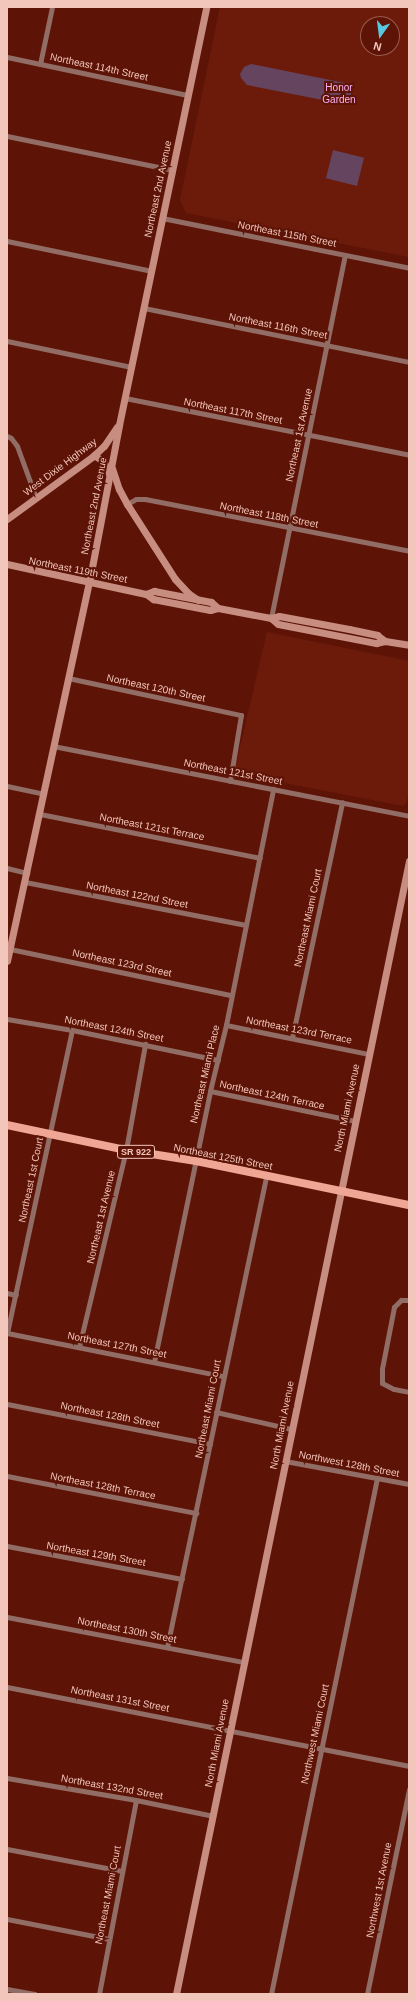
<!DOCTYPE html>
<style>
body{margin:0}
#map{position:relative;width:416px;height:2001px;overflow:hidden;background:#5d1407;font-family:Arial,sans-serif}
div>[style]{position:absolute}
.built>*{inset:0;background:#6c1b0b}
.green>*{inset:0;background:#64445e;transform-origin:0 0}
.street>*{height:5px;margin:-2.5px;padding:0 2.5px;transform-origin:2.5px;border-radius:2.5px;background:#916d65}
.secondary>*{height:7px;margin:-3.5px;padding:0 3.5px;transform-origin:3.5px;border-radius:3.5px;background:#c68d80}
.primary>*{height:8px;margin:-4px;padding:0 4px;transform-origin:4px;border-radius:4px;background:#efa695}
span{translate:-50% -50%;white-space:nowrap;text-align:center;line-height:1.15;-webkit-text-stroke:4px #5d1407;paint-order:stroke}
.shield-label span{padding:1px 3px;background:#5d1407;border:1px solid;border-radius:3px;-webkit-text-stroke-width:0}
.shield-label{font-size:9px;color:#f3c6bc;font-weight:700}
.street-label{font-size:10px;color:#f3c6bc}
.park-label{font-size:10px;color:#fcb1ef}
.frame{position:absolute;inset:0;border:8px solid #f3c6bc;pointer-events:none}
.north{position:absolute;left:360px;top:16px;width:40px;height:40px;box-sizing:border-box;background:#5d1407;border:1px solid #995b4f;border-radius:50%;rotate:194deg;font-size:11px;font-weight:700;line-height:16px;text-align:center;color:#f3c6bc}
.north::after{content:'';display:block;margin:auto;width:14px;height:18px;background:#56c9e0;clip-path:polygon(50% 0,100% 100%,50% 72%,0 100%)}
</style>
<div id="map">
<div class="built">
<div style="clip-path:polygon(evenodd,220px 7px,409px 7px,409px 257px,186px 213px,180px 200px,220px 7px,368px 24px,392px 24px,392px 48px,368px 48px,368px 24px)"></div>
<div style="clip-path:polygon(267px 632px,409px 661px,409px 790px,407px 801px,403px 806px,234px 773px)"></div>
</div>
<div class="green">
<div style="clip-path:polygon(251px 64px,345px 83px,351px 88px,351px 95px,347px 102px,338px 103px,247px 85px,241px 78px,240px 74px,244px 67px)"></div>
<div style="left:333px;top:150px;width:32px;height:29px;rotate:14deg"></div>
</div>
<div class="street">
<div style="left:7px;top:57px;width:184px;rotate:11.9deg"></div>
<div style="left:40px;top:64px;width:58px;rotate:-78.1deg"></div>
<div style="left:7px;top:136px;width:168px;rotate:11.6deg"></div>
<div style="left:162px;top:218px;width:252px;rotate:11.4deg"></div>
<div style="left:7px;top:241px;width:148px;rotate:11.7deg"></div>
<div style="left:144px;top:308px;width:270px;rotate:11.5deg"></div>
<div style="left:7px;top:341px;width:127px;rotate:11.8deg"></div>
<div style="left:125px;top:398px;width:290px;rotate:11.3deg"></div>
<div style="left:7px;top:436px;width:4px;rotate:27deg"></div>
<div style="left:11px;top:438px;width:10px;rotate:53deg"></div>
<div style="left:17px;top:446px;width:55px;rotate:69.9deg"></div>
<div style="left:127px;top:504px;width:10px;rotate:-29deg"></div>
<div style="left:136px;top:499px;width:9px"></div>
<div style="left:145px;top:499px;width:269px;rotate:11.1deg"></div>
<div style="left:271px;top:618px;width:370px;rotate:-78.5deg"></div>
<div style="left:68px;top:678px;width:177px;rotate:12.1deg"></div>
<div style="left:241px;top:715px;width:67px;rotate:99.5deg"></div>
<div style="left:53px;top:746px;width:363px;rotate:11.1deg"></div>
<div style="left:7px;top:786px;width:38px;rotate:12deg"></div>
<div style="left:40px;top:814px;width:224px;rotate:11.3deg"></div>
<div style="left:7px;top:868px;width:21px;rotate:14deg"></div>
<div style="left:25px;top:882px;width:225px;rotate:11deg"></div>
<div style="left:10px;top:949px;width:226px;rotate:11.8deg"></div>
<div style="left:7px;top:1019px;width:66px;rotate:9.6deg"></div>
<div style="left:72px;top:1030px;width:149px;rotate:11.6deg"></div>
<div style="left:226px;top:1025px;width:146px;rotate:11.5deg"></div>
<div style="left:292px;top:1038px;width:241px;rotate:-78deg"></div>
<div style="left:210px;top:1091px;width:148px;rotate:11.7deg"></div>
<div style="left:7px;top:1293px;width:9px;rotate:13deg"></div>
<div style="left:409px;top:1300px;width:8px;rotate:180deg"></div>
<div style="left:401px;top:1300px;width:10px;rotate:135deg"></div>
<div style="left:394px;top:1307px;width:63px;rotate:101deg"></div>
<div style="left:382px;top:1369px;width:14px;rotate:90deg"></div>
<div style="left:382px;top:1383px;width:13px;rotate:27deg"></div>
<div style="left:394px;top:1389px;width:15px;rotate:11deg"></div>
<div style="left:7px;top:1333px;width:310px;rotate:-77.9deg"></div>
<div style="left:7px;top:1333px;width:220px;rotate:11.3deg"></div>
<div style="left:79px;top:1347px;width:203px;rotate:-76.6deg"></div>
<div style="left:126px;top:1150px;width:108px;rotate:-79.8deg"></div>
<div style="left:154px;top:1362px;width:277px;rotate:-78.3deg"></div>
<div style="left:210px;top:1091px;width:68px;rotate:-76.4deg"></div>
<div style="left:226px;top:1025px;width:241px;rotate:-78.7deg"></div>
<div style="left:7px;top:1404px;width:207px;rotate:11.1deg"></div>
<div style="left:216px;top:1412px;width:77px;rotate:12.8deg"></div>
<div style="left:285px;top:1461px;width:126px;rotate:10.5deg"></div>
<div style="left:7px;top:1476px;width:193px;rotate:11.1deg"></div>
<div style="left:7px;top:1546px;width:178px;rotate:10.7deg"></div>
<div style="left:7px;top:1617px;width:241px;rotate:10.8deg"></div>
<div style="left:167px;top:1647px;width:481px;rotate:-78.1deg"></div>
<div style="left:7px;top:1687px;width:410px;rotate:11.1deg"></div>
<div style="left:7px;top:1778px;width:131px;rotate:9.7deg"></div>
<div style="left:136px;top:1800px;width:79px;rotate:11.7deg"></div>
<div style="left:7px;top:1849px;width:117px;rotate:10.8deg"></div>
<div style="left:7px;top:1919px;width:104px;rotate:11.1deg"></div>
<div style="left:7px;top:1989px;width:28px;rotate:10deg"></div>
<div style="left:99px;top:1994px;width:197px;rotate:-79.2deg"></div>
<div style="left:271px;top:1994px;width:527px;rotate:-78.39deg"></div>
<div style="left:367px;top:1994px;width:209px;rotate:-78.4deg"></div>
</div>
<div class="secondary">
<div style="left:94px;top:455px;width:12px;rotate:35deg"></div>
<div style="left:104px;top:462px;width:13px;rotate:67deg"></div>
<div style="left:112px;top:468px;width:22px;rotate:72deg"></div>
<div style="left:119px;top:489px;width:17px;rotate:62deg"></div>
<div style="left:127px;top:504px;width:89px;rotate:57.4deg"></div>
<div style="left:175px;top:579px;width:19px;rotate:47deg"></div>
<div style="left:188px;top:593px;width:12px;rotate:35deg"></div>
<div style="left:7px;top:519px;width:105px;rotate:-36.1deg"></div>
<div style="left:92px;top:457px;width:16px;rotate:-43deg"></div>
<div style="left:104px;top:446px;width:23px;rotate:-56deg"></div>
<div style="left:7px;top:564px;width:142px;rotate:12.2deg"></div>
<div style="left:146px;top:594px;width:9px;rotate:36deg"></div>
<div style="left:153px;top:599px;width:58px;rotate:10.9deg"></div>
<div style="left:210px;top:610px;width:8px;rotate:-14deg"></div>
<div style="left:218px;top:608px;width:54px;rotate:10.7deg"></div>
<div style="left:271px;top:618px;width:9px;rotate:41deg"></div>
<div style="left:278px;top:624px;width:100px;rotate:11deg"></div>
<div style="left:376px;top:643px;width:9px;rotate:-13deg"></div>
<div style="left:146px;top:594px;width:9px;rotate:-21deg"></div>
<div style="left:154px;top:591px;width:58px;rotate:10.9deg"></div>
<div style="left:211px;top:602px;width:9px;rotate:41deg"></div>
<div style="left:271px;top:618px;width:8px;rotate:-14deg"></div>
<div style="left:279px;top:616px;width:71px;rotate:10.5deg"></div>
<div style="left:349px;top:629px;width:29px;rotate:12deg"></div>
<div style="left:377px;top:635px;width:10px;rotate:37deg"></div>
<div style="left:385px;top:641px;width:24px;rotate:9deg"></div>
<div style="left:7px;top:961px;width:387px;rotate:-77.8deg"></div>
<div style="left:89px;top:583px;width:161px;rotate:-79.2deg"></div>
<div style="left:119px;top:425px;width:427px;rotate:-78.2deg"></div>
<div style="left:176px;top:1994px;width:1157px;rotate:-78.38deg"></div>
</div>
<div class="primary">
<div style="left:7px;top:1125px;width:122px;rotate:11.9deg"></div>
<div style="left:126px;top:1150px;width:71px;rotate:8.9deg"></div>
<div style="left:196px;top:1161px;width:217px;rotate:11.7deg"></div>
</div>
<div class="shield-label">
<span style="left:136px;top:1152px">SR 922</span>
</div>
<div class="street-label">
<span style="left:99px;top:67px;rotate:12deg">Northeast 114th Street</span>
<span style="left:158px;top:189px;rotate:-78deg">Northeast 2nd Avenue</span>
<span style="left:287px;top:234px;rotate:11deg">Northeast 115th Street</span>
<span style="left:278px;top:326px;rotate:11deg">Northeast 116th Street</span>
<span style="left:233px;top:411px;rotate:11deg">Northeast 117th Street</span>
<span style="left:299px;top:435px;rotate:-78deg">Northeast 1st Avenue</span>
<span style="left:60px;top:467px;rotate:-37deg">West Dixie Highway</span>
<span style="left:94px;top:506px;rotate:-79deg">Northeast 2nd Avenue</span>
<span style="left:269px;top:515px;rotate:11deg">Northeast 118th Street</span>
<span style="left:78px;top:570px;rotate:11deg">Northeast 119th Street</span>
<span style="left:156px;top:688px;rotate:12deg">Northeast 120th Street</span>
<span style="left:233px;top:772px;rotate:11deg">Northeast 121st Street</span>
<span style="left:152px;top:827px;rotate:11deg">Northeast 121st Terrace</span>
<span style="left:137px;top:895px;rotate:11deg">Northeast 122nd Street</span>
<span style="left:308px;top:918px;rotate:-78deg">Northeast Miami Court</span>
<span style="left:122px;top:963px;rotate:12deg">Northeast 123rd Street</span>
<span style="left:114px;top:1029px;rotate:11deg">Northeast 124th Street</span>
<span style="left:299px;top:1030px;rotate:11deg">Northeast 123rd Terrace</span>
<span style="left:205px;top:1074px;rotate:-77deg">Northeast Miami Place</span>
<span style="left:272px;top:1095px;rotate:12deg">Northeast 124th Terrace</span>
<span style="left:347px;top:1108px;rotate:-78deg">North Miami Avenue</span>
<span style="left:223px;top:1157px;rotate:11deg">Northeast 125th Street</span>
<span style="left:31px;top:1180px;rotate:-78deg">Northeast 1st Court</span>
<span style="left:101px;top:1217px;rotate:-77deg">Northeast 1st Avenue</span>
<span style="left:117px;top:1345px;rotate:11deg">Northeast 127th Street</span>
<span style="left:208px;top:1409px;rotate:-79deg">Northeast Miami Court</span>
<span style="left:110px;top:1415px;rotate:11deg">Northeast 128th Street</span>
<span style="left:282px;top:1425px;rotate:-79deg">North Miami Avenue</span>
<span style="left:349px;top:1464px;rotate:11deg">Northwest 128th Street</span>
<span style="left:103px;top:1486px;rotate:11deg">Northeast 128th Terrace</span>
<span style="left:96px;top:1554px;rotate:10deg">Northeast 129th Street</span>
<span style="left:127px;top:1630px;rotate:11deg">Northeast 130th Street</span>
<span style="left:120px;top:1699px;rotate:11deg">Northeast 131st Street</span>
<span style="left:315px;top:1734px;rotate:-78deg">Northwest Miami Court</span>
<span style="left:217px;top:1743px;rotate:-79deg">North Miami Avenue</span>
<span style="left:112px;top:1787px;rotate:10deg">Northeast 132nd Street</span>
<span style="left:379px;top:1890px;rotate:-79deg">Northwest 1st Avenue</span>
<span style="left:108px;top:1895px;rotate:-79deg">Northeast Miami Court</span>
</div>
<div class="park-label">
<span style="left:339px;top:93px">Honor<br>Garden</span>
</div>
<div class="frame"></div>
<div class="north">N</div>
</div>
